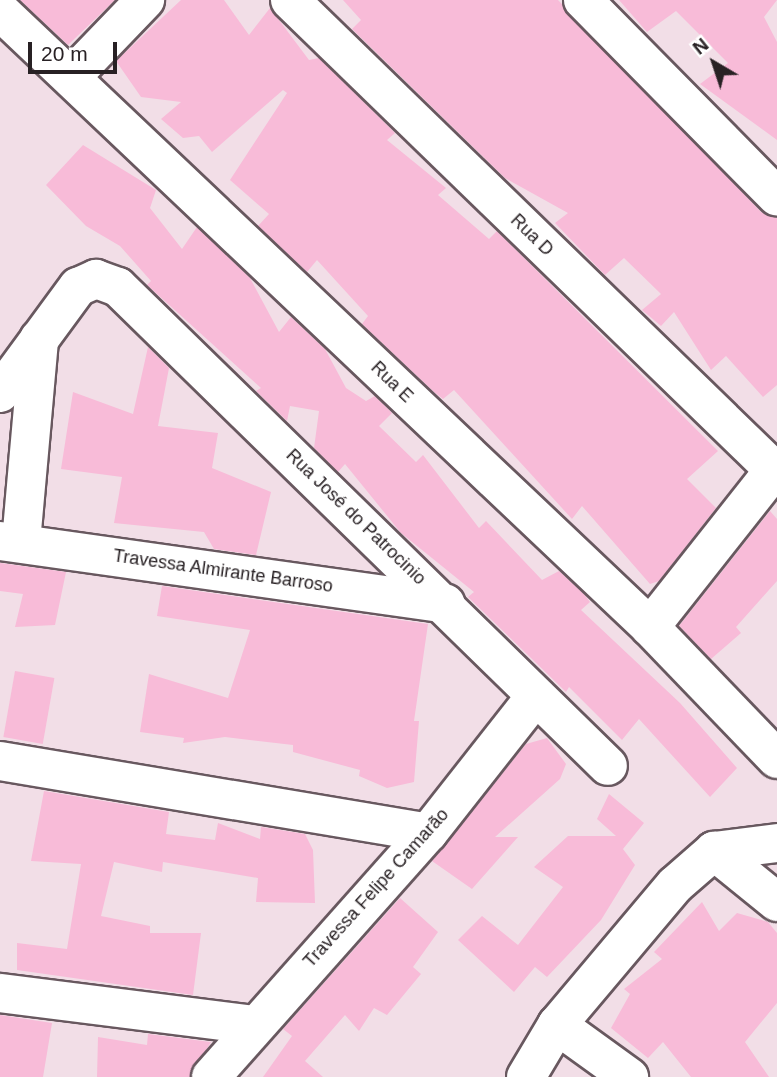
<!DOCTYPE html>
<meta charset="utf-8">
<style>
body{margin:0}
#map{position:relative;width:777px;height:1077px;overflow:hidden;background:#f2dee7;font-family:Helvetica,sans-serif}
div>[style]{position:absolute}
.building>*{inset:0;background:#f8bbd8;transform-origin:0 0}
.roads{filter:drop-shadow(2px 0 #68585f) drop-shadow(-2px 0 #68585f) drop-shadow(0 2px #68585f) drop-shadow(0 -2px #68585f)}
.minor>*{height:38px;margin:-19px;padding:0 19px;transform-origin:19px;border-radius:19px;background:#fff}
span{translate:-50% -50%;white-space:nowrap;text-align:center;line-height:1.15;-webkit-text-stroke:5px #fff;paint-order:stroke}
.street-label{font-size:18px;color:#282124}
.north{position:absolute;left:679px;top:28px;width:70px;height:70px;-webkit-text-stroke:5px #fff;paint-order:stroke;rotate:321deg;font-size:19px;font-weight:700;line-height:28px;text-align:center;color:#282124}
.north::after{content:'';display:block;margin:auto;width:24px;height:32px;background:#282124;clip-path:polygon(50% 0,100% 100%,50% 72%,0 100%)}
.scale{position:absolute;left:28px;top:42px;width:89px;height:32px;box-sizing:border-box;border:4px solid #282124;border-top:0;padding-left:9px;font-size:21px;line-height:24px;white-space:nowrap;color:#282124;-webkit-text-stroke:5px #fff;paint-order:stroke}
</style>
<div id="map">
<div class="building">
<div style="clip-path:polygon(20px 0,115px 0,68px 45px)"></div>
<div style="clip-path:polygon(181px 0,224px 0,249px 35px,270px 8px,309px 60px,319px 58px,395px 133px,387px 140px,446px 188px,438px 195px,489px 239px,497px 231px,718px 451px,687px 479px,716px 508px,659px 581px,650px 584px,582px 506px,572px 519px,454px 390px,443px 399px,434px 392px,362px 324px,368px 316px,317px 260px,307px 272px,258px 226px,269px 214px,230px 180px,287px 93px,283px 90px,212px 152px,199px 136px,183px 138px,161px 119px,181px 102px,141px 97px,116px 61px)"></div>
<div style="clip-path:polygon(343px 0,558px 0,761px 212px,777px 218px,777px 385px,763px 397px,726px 356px,711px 370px,674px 312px,661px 326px,642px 310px,661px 294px,624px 258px,605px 275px,555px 223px,568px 213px,505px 178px,352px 29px,361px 20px)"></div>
<div style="clip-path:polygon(619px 0,777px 0,764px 17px,777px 42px,777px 140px,700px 84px,728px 63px,676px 11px,647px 32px)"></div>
<div style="clip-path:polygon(83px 145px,156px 190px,150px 208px,182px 249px,197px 227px,250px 278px,279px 332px,291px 317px,325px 349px,346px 388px,366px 401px,375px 396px,392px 413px,379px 426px,416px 462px,423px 455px,479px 528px,486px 521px,542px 580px,559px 571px,584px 594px,590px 602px,581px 610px,680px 703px,737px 768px,710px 797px,639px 719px,622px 740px,569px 687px,566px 692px,468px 597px,474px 592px,401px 533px,345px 464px,338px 472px,314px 448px,319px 411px,290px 406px,287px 421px,256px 391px,261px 388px,147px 285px,151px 281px,120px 246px,86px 226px,46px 185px)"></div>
<div style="clip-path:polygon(148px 347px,169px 368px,158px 426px,218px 433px,212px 468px,271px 492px,256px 555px,214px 549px,204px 532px,114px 523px,122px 477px,61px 469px,73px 392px,133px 414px)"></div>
<div style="clip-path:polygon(770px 511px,777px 519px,777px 581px,736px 627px,741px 633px,711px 659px,679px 626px)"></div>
<div style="clip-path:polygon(0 563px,66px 572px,55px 625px,15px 627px,23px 594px,0 591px)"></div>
<div style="clip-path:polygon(162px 586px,428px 624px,414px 721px,419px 721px,414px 782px,387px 788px,359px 776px,360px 770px,293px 752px,293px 745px,225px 737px,183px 743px,184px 738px,140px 732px,149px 674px,228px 698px,250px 630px,157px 616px)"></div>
<div style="left:15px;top:671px;width:40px;height:67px;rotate:10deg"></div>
<div style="clip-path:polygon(547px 738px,566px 764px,560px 779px,495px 837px,518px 837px,472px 889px,432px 861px,526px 744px)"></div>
<div style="clip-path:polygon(44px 791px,169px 812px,166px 834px,215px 840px,218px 823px,260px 839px,261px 827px,305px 834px,313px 850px,315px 903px,256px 902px,258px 878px,163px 862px,162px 872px,114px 862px,101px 916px,150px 926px,150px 933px,201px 933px,193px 995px,17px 970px,17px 943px,67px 949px,81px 864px,31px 861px)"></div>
<div style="clip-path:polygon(609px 794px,644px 823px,623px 849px,635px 865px,601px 920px,547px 977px,535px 967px,514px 992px,458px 940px,482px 916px,518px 945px,563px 887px,534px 867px,568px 836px,616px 836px,597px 819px)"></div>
<div style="clip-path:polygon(400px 898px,438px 932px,413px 967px,421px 974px,387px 1015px,374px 1008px,359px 1031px,345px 1015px,305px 1061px,323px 1077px,263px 1077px,292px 1036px,283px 1029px)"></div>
<div style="clip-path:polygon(702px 902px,719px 931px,737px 913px,768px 922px,777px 933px,777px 1003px,745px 1042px,769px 1077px,691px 1077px,663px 1042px,648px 1058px,611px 1028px,630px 994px,624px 989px,662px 959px,654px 952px)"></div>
<div style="clip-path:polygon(0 1015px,52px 1023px,43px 1077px,0 1077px)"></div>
<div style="clip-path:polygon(148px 1034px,211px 1042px,190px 1077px,97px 1077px,98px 1037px,147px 1045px)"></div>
</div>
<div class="roads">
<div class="minor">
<div style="left:290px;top:0;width:675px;rotate:44.16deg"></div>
<div style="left:583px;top:0;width:276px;rotate:45.4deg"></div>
<div style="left:0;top:11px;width:896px;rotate:43.46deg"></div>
<div style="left:650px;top:627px;width:183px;rotate:46.1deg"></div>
<div style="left:71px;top:77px;width:107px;rotate:-46.1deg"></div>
<div style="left:0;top:393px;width:132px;rotate:-53.7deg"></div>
<div style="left:78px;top:287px;width:20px;rotate:-24deg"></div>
<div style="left:96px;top:279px;width:23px;rotate:20deg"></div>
<div style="left:118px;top:287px;width:685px;rotate:44.35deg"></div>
<div style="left:0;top:541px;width:450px;rotate:8deg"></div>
<div style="left:21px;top:542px;width:204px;rotate:-84.9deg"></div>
<div style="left:650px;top:627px;width:205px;rotate:-51.7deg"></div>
<div style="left:0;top:761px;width:434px;rotate:9.5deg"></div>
<div style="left:714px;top:851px;width:81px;rotate:39deg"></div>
<div style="left:0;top:993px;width:254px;rotate:7.2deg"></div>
<div style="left:557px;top:1025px;width:89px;rotate:35.8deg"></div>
<div style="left:211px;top:1077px;width:327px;rotate:-48.4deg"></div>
<div style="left:428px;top:833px;width:174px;rotate:-51.8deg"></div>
<div style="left:526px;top:1077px;width:61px;rotate:-59.2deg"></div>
<div style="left:557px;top:1025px;width:183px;rotate:-49.9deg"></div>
<div style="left:675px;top:885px;width:52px;rotate:-41.1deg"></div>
<div style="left:714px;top:851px;width:64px;rotate:-7.2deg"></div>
</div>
</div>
<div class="street-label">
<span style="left:532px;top:235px;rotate:44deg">Rua D</span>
<span style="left:392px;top:382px;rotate:44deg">Rua E</span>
<span style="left:356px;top:517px;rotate:44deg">Rua José do Patrocinio</span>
<span style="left:223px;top:571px;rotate:8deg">Travessa Almirante Barroso</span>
<span style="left:376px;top:888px;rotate:-48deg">Travessa Felipe Camarão</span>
</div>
<div class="north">N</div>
<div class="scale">20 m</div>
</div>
